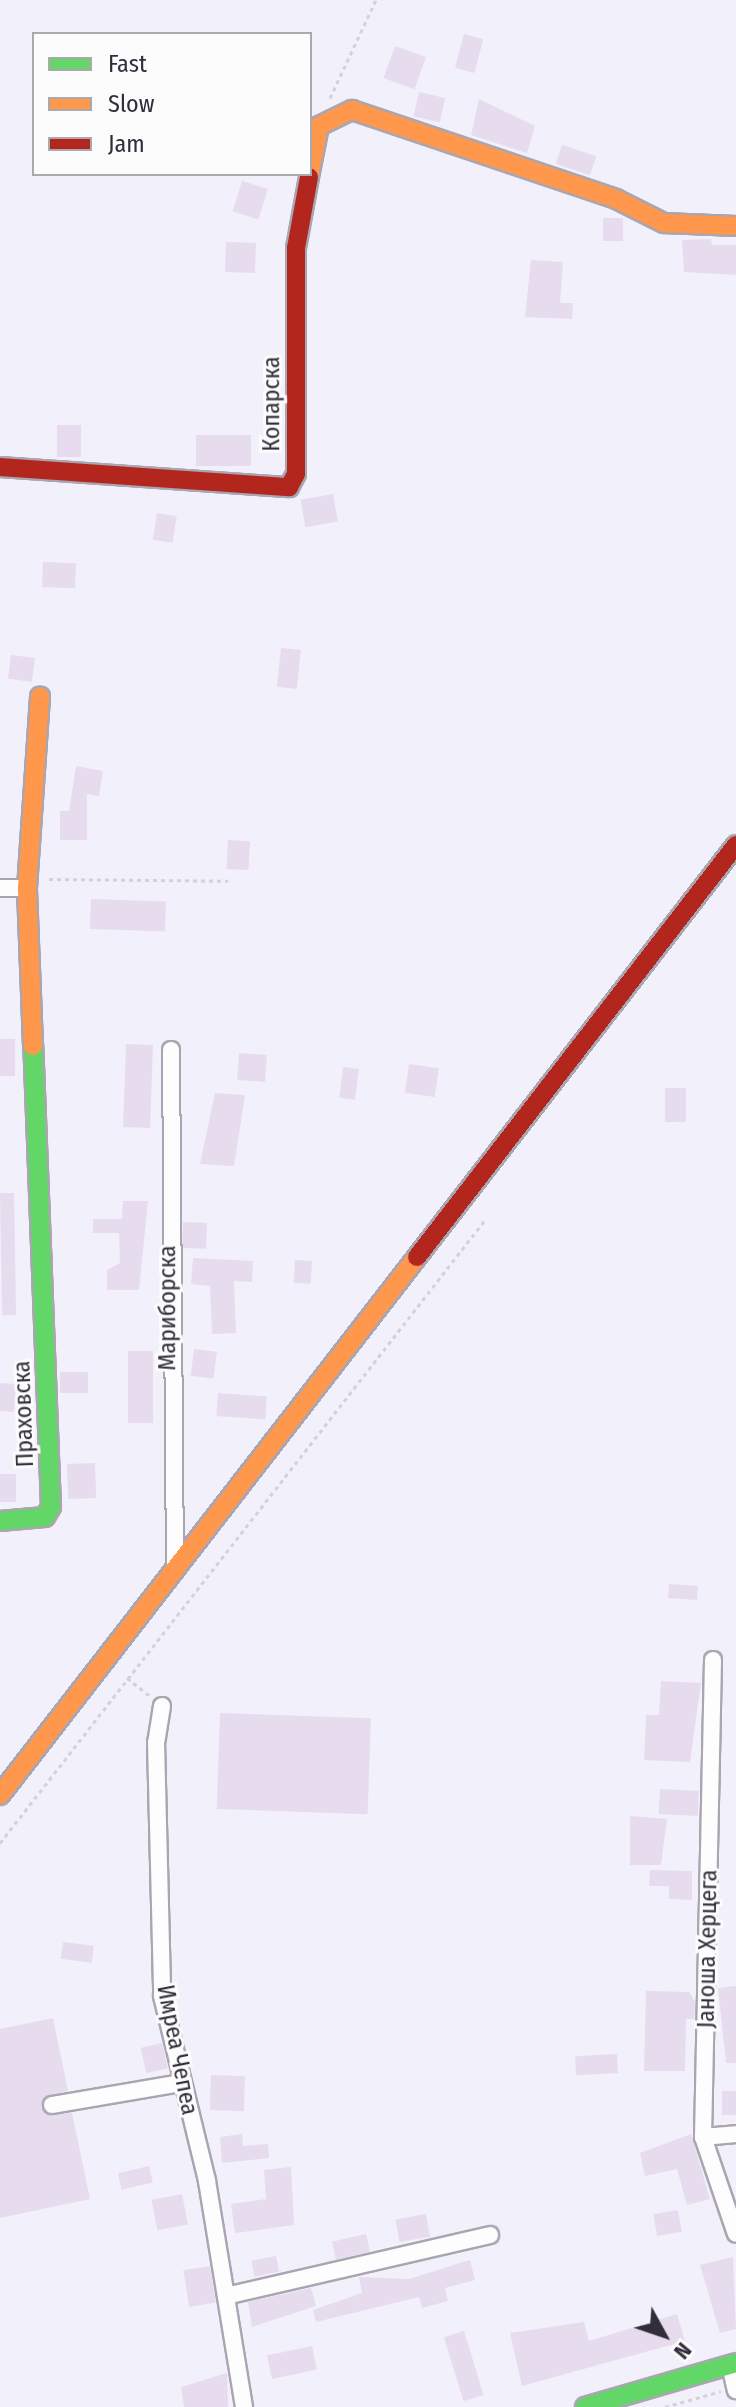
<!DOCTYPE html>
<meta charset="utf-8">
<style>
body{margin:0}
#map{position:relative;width:736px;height:2407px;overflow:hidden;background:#f2f0fa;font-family:"Fira Sans Condensed",sans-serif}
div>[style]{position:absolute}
.building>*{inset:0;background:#e6dcee;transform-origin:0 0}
.path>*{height:3px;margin-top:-1.5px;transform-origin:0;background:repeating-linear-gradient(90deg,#d3d2d7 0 4px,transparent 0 8px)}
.roads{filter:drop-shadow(2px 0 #a9a6b1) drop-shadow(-2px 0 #a9a6b1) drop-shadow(0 2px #a9a6b1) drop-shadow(0 -2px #a9a6b1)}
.street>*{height:16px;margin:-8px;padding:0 8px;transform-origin:8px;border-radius:8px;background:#fdfdfe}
.fast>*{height:18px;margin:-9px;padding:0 9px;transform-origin:9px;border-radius:9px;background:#63d668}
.slow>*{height:18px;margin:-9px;padding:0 9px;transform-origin:9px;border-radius:9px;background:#ff974d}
.jam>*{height:18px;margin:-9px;padding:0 9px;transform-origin:9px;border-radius:9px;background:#b3261e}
span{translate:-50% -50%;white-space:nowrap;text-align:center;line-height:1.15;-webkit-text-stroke:6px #fcfcfc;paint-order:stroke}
.street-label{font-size:24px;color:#312d3a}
.legend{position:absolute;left:32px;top:32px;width:280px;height:144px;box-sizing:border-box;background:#fcfcfc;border:2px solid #aba9ae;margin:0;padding:10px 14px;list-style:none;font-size:24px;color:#312d3a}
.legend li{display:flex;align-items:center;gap:16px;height:40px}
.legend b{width:40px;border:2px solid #aba9ae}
.north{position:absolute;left:624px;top:2295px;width:80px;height:80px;-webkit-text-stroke:6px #fcfcfc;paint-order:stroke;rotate:130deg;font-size:22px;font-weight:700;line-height:32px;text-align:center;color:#312d3a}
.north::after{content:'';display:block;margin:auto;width:28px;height:36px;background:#312d3a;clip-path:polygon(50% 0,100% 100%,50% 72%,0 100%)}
</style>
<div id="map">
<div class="building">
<div style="left:464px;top:34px;width:20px;height:35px;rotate:15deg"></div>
<div style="left:395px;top:46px;width:33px;height:34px;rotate:20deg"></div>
<div style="left:419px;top:92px;width:27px;height:25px;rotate:13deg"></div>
<div style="clip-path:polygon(479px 99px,535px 126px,527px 153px,471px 135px)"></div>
<div style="left:562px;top:145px;width:36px;height:20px;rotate:18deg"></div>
<div style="left:242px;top:181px;width:27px;height:32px;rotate:17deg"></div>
<div style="left:623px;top:218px;width:23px;height:20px;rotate:90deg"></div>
<div style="clip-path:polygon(711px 239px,712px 245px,736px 245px,736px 275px,684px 272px,682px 240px)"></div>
<div style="left:226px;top:242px;width:30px;height:30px;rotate:2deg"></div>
<div style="clip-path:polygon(531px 260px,563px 262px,560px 303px,573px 303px,572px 319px,525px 317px)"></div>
<div style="left:81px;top:425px;width:32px;height:24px;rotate:90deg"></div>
<div style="left:196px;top:435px;width:55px;height:31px"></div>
<div style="left:333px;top:494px;width:28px;height:33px;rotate:80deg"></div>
<div style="left:157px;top:513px;width:20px;height:27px;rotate:9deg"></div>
<div style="left:43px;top:562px;width:33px;height:25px;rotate:2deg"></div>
<div style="left:281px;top:648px;width:20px;height:39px;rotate:6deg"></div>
<div style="left:11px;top:655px;width:24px;height:24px;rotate:7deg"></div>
<div style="clip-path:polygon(76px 766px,103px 771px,99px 796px,87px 794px,87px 840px,60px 840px,60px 811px,69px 811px)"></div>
<div style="left:228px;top:840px;width:22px;height:29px;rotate:3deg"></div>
<div style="left:91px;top:899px;width:75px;height:30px;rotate:2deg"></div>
<div style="left:0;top:1039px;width:15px;height:37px"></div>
<div style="left:126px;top:1044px;width:27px;height:83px;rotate:2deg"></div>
<div style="left:239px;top:1053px;width:28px;height:27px;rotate:4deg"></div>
<div style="left:409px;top:1064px;width:30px;height:29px;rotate:8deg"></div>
<div style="left:343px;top:1067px;width:16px;height:31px;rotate:7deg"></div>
<div style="left:665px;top:1088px;width:21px;height:34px"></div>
<div style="clip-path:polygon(215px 1093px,245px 1095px,234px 1166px,200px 1164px)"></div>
<div style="left:14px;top:1193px;width:122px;height:14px;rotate:89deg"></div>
<div style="clip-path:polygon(123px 1201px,148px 1201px,139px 1290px,107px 1290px,107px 1270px,120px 1263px,119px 1233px,93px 1233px,93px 1219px,122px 1219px)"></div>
<div style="left:183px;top:1222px;width:24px;height:26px;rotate:2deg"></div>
<div style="clip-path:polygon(193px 1258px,253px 1261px,252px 1282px,234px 1281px,236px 1333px,212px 1334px,210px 1286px,191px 1284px)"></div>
<div style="left:295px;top:1260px;width:17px;height:23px;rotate:3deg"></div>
<div style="left:194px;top:1349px;width:23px;height:27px;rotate:7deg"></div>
<div style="left:128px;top:1351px;width:25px;height:72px"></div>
<div style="left:60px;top:1372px;width:28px;height:21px"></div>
<div style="left:0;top:1383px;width:16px;height:28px;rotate:4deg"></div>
<div style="left:218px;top:1393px;width:49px;height:23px;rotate:4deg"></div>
<div style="left:95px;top:1463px;width:35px;height:28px;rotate:88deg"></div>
<div style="left:0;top:1474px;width:16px;height:28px"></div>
<div style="left:669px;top:1584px;width:29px;height:14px;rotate:4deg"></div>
<div style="clip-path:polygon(661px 1681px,701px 1683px,690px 1762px,644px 1760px,646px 1715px,659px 1715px)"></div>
<div style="left:220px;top:1713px;width:151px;height:96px;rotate:2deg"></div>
<div style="left:660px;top:1789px;width:39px;height:25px;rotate:3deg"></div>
<div style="clip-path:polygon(630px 1816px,667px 1819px,661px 1865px,630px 1865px)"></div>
<div style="clip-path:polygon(650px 1870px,692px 1871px,692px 1900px,669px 1899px,669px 1886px,649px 1886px)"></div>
<div style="left:63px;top:1942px;width:31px;height:17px;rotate:7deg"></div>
<div style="clip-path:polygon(736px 1986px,736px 2063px,726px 2063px,718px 1988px)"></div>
<div style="clip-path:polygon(646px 1991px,689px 1992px,695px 2002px,694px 2019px,686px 2019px,685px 2071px,644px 2071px)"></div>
<div style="clip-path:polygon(53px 2018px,68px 2091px,46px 2096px,41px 2108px,49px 2115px,72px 2113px,90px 2199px,0 2218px,0 2029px)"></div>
<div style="left:162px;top:2043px;width:26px;height:22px;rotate:77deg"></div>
<div style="left:617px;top:2054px;width:19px;height:42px;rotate:87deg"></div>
<div style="left:211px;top:2075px;width:34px;height:35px;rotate:2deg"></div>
<div style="left:722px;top:2091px;width:14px;height:24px"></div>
<div style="clip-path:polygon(242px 2134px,243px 2146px,268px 2144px,269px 2158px,222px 2163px,220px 2137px)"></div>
<div style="clip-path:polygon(691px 2134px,710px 2199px,687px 2205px,677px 2169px,645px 2176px,640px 2153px)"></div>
<div style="left:149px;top:2166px;width:17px;height:32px;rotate:77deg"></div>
<div style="clip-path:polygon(291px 2167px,294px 2225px,235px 2233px,231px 2204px,266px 2199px,264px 2170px)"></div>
<div style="left:182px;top:2194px;width:31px;height:31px;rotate:79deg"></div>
<div style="left:678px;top:2210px;width:22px;height:25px;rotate:80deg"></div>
<div style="left:426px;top:2214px;width:23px;height:31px;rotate:80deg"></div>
<div style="left:366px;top:2234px;width:18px;height:35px;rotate:77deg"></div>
<div style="left:276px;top:2256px;width:16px;height:25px;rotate:79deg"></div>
<div style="clip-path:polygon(733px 2257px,736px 2329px,720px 2333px,700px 2265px)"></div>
<div style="clip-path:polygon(470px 2260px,475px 2280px,445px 2288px,448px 2301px,422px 2308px,419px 2297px,316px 2322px,313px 2310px,362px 2293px,359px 2277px,409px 2279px)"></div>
<div style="left:210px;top:2266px;width:37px;height:27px;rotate:81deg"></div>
<div style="clip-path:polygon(311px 2288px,316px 2306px,252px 2327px,248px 2302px)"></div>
<div style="clip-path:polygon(677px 2314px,685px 2341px,522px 2386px,510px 2333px,584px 2322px,589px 2341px)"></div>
<div style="left:464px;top:2331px;width:67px;height:21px;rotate:73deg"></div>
<div style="left:312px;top:2346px;width:24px;height:46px;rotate:78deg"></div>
<div style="clip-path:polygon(227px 2373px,228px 2407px,184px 2407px,181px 2387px)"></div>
</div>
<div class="path">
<div style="left:330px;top:98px;width:108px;rotate:-64.9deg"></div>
<div style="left:49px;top:879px;width:179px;rotate:0.6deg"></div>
<div style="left:127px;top:1678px;width:28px;rotate:38deg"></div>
<div style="left:0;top:1843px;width:790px;rotate:-52.1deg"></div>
<div style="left:665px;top:2407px;width:58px;rotate:-15.9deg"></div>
</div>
<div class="roads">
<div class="street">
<div style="left:0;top:888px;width:27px"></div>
<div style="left:171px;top:1050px;width:516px;rotate:89.56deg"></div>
<div style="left:713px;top:1660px;width:477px;rotate:91.2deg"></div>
<div style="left:703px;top:2137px;width:102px;rotate:71.2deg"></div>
<div style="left:162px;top:1706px;width:36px;rotate:99deg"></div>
<div style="left:156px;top:1742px;width:254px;rotate:88.6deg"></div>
<div style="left:162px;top:1996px;width:190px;rotate:76.3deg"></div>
<div style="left:207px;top:2181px;width:229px;rotate:80.7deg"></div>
<div style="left:52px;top:2105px;width:131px;rotate:-9.7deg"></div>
<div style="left:703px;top:2137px;width:33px;rotate:-5deg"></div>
<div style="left:226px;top:2296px;width:271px;rotate:-13deg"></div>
<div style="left:730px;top:2365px;width:26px;rotate:77deg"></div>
</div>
<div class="fast">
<div style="left:0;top:1521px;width:45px;rotate:-5.1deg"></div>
<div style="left:45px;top:1517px;width:12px;rotate:-59deg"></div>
<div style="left:51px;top:1507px;width:461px;rotate:-92.2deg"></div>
<div style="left:585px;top:2407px;width:157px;rotate:-16.2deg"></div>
</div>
<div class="slow">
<div style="left:309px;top:177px;width:52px;rotate:-78.9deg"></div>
<div style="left:319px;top:126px;width:37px;rotate:-26deg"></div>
<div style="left:352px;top:110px;width:279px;rotate:18.6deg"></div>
<div style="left:616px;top:199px;width:54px;rotate:26.6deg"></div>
<div style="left:664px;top:223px;width:72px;rotate:2.4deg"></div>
<div style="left:33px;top:1046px;width:158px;rotate:-92.2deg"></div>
<div style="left:27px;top:888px;width:192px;rotate:-86.1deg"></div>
<div style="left:0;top:1795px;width:681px;rotate:-52.22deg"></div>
</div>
<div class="jam">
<div style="left:0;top:467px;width:290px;rotate:4deg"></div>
<div style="left:289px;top:487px;width:15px;rotate:-62deg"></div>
<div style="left:296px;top:474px;width:226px;rotate:-90deg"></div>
<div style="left:296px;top:248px;width:72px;rotate:-79.6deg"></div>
<div style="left:417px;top:1257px;width:521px;rotate:-52.25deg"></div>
</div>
</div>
<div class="street-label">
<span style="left:272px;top:404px;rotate:-90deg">Копарска</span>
<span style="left:168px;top:1308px;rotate:-90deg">Мариборска</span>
<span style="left:24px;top:1414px;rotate:-92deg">Праховска</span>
<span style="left:708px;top:1949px;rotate:-89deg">Јаноша Херцега</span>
<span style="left:177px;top:2050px;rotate:79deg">Имреа Чепеа</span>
</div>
<ul class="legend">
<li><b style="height:10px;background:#63d668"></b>Fast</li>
<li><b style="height:10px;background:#ff974d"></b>Slow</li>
<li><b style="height:10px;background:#b3261e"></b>Jam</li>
</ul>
<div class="north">N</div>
</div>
